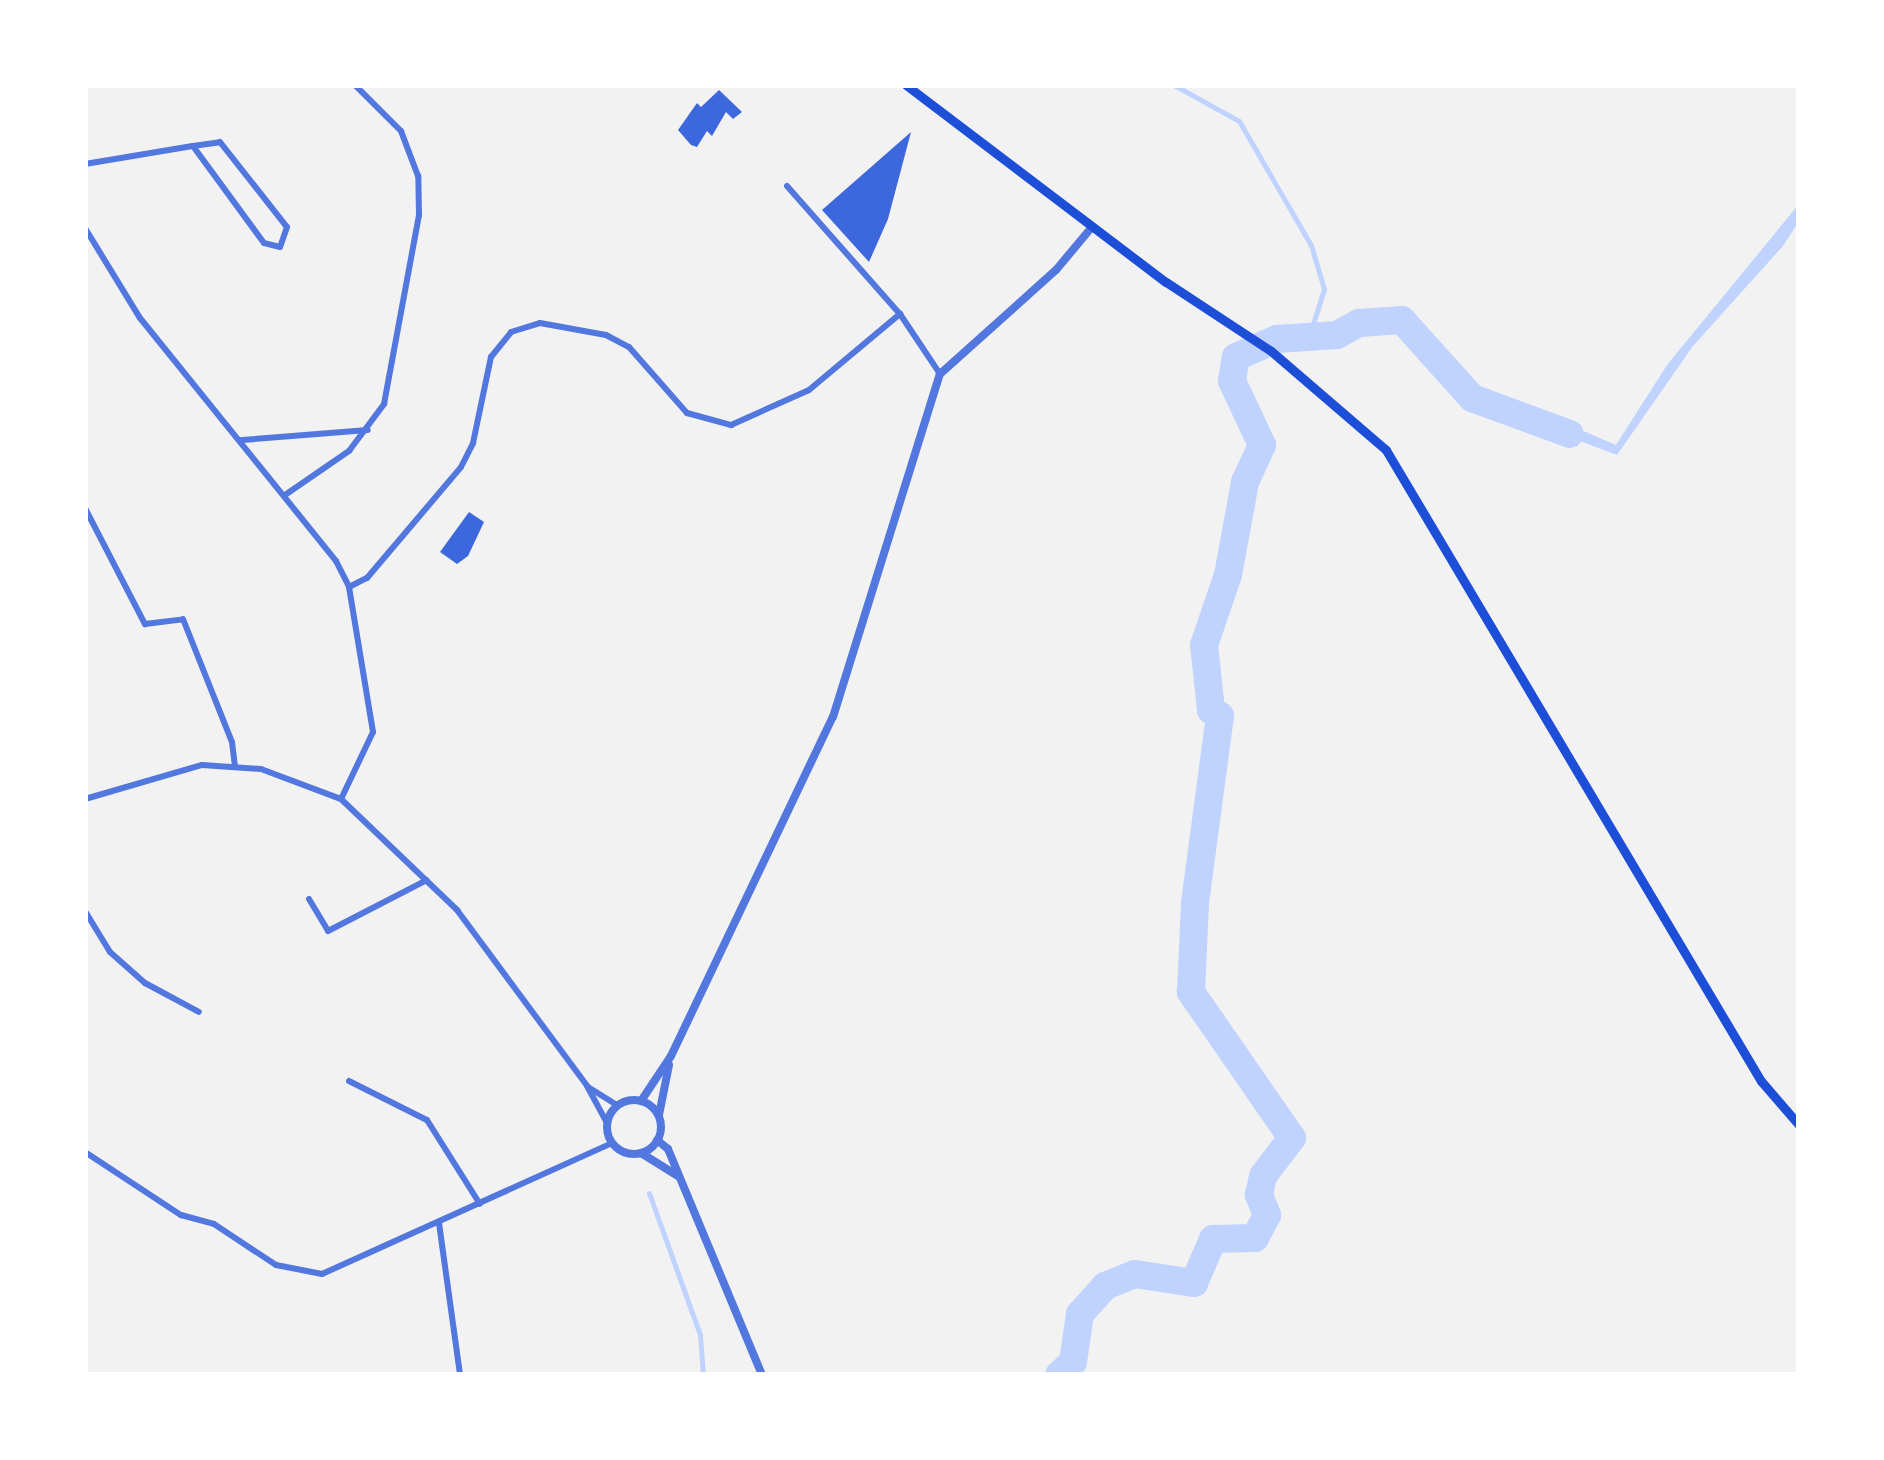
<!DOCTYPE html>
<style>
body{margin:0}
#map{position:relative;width:1884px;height:1460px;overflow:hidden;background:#f2f2f2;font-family:Cabin,sans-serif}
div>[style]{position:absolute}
.water>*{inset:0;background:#bfd3fe}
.stream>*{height:5px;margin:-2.5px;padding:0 2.5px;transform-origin:2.5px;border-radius:2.5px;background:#bfd3fe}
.river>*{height:28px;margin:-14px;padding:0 14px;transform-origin:14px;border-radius:14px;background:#bfd3fe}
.building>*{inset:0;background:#3d67dc}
.minor>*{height:6px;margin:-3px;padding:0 3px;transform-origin:3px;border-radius:3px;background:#5277de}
.tertiary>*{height:8px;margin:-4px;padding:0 4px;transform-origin:4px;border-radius:4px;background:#5277de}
.tertiary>.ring{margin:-4px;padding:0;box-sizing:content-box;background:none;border:8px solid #5277de;border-radius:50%}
.secondary>*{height:9px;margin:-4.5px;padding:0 4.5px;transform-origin:4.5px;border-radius:4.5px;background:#1d4ed8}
span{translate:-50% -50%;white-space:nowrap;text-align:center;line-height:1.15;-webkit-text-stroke:8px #fff;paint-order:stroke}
.frame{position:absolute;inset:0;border:88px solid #fff;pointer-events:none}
</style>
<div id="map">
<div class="water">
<div style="clip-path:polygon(1799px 204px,1799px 221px,1783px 246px,1693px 346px,1617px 455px,1516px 417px,1463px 406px,1407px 326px,1354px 327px,1321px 344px,1285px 346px,1256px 329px,1277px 339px,1337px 335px,1359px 323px,1402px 320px,1472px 398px,1537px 422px,1544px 414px,1616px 445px,1667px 365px)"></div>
<div style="clip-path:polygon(1240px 345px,1244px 357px,1236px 357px,1232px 381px,1262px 445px,1245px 482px,1228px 575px,1204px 645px,1204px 668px,1220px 716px,1195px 903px,1192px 992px,1234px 1062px,1292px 1138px,1263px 1176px,1259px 1195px,1267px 1215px,1255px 1238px,1246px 1242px,1213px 1239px,1194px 1283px,1135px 1274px,1105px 1286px,1080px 1314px,1073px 1362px,1052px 1375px,1068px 1358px,1077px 1309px,1093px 1287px,1134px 1270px,1186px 1277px,1199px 1266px,1201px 1242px,1213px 1230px,1246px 1239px,1253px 1233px,1260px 1219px,1254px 1184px,1266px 1158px,1285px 1142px,1179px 982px,1191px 952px,1199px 793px,1216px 720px,1198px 669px,1200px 636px,1228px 560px,1233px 482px,1257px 448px,1225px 374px)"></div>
</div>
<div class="stream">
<div style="left:1174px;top:85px;width:74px;rotate:29deg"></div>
<div style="left:1239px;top:121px;width:143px;rotate:59.9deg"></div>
<div style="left:1311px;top:245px;width:46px;rotate:73.5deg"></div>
<div style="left:1324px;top:289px;width:50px;rotate:107.4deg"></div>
<div style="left:649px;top:1193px;width:151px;rotate:70.2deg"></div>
<div style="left:700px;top:1335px;width:40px;rotate:85.7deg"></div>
</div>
<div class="river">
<div style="left:1059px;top:1375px;width:19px;rotate:-43deg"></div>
<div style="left:1073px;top:1362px;width:49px;rotate:-81.7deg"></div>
<div style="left:1080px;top:1314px;width:38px;rotate:-48deg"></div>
<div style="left:1105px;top:1286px;width:32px;rotate:-22deg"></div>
<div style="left:1135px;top:1274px;width:60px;rotate:8.7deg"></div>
<div style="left:1194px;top:1283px;width:48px;rotate:-66.6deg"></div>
<div style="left:1213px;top:1239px;width:42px;rotate:-1.4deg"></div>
<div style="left:1255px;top:1238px;width:26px;rotate:-62deg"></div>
<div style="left:1267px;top:1215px;width:22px;rotate:-112deg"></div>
<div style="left:1259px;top:1195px;width:19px;rotate:-78deg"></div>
<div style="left:1263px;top:1176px;width:48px;rotate:-52.7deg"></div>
<div style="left:1292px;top:1138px;width:178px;rotate:-124.7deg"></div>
<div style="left:1191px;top:992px;width:89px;rotate:-87.4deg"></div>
<div style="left:1195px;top:903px;width:189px;rotate:-82.4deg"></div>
<div style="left:1220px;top:716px;width:11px;rotate:-146deg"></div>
<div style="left:1211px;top:710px;width:65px;rotate:-96.1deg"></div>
<div style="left:1204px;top:645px;width:74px;rotate:-71.1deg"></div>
<div style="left:1228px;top:575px;width:95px;rotate:-79.6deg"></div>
<div style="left:1245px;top:482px;width:41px;rotate:-65.3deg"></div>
<div style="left:1262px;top:445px;width:71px;rotate:-115.1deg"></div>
<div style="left:1232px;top:381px;width:24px;rotate:-81deg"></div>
<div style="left:1236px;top:357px;width:45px;rotate:-23.7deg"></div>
<div style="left:1277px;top:339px;width:60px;rotate:-3.8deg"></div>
<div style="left:1337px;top:335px;width:25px;rotate:-29deg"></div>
<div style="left:1359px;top:323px;width:43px;rotate:-4deg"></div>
<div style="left:1402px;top:320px;width:105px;rotate:48.1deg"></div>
<div style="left:1472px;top:398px;width:104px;rotate:20.2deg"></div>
</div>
<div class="building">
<div style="clip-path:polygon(719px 90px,742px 112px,733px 119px,726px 112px,712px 136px,707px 131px,697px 147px,691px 145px,678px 130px,697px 103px,701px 107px)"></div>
<div style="clip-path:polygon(911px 132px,888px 219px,869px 262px,822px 210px)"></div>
<div style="clip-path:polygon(469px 512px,484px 522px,468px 556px,457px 564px,440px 552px)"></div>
</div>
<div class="minor">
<div style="left:85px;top:164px;width:109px;rotate:-9.5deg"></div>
<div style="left:193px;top:146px;width:27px;rotate:-8deg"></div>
<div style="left:220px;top:142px;width:108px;rotate:51.8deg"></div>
<div style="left:287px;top:227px;width:21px;rotate:109deg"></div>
<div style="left:280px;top:247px;width:16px;rotate:-166deg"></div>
<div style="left:264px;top:243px;width:120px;rotate:-126.2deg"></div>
<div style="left:787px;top:186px;width:171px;rotate:48.6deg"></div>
<div style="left:900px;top:314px;width:72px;rotate:56.3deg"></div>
<div style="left:85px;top:228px;width:105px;rotate:58.6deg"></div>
<div style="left:140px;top:318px;width:312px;rotate:51.1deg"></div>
<div style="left:336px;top:561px;width:29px;rotate:63deg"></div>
<div style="left:349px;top:587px;width:147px;rotate:80.6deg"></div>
<div style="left:373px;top:732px;width:74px;rotate:115.5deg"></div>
<div style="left:242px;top:440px;width:126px;rotate:-4.5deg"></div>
<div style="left:285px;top:495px;width:78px;rotate:-34.5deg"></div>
<div style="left:349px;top:451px;width:59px;rotate:-53.3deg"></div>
<div style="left:384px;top:404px;width:192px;rotate:-79.5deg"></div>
<div style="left:419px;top:215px;width:39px;rotate:-91deg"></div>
<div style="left:418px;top:176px;width:48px;rotate:-110.7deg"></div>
<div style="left:401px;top:131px;width:65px;rotate:-135deg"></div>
<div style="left:85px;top:508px;width:131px;rotate:62.7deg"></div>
<div style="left:145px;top:624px;width:38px;rotate:-7deg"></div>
<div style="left:183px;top:619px;width:132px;rotate:68.3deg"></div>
<div style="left:232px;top:742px;width:24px;rotate:83deg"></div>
<div style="left:349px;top:587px;width:20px;rotate:-27deg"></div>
<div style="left:367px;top:578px;width:145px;rotate:-49.7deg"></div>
<div style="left:461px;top:467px;width:27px;rotate:-63deg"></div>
<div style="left:473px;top:443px;width:88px;rotate:-78.2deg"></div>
<div style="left:491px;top:357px;width:32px;rotate:-51deg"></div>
<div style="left:511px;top:332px;width:30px;rotate:-17deg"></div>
<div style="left:540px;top:323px;width:67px;rotate:10.3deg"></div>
<div style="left:606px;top:335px;width:26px;rotate:28deg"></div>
<div style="left:629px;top:347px;width:88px;rotate:48.7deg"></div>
<div style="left:687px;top:413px;width:46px;rotate:15.3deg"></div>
<div style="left:731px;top:425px;width:85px;rotate:-24.2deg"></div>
<div style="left:809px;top:390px;width:119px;rotate:-39.9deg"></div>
<div style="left:85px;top:799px;width:122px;rotate:-16.2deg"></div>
<div style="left:202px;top:765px;width:59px;rotate:3.9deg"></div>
<div style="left:261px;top:769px;width:85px;rotate:20.6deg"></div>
<div style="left:341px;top:799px;width:161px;rotate:43.7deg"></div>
<div style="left:457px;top:910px;width:219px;rotate:53.5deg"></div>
<div style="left:587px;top:1086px;width:42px;rotate:61.6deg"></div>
<div style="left:309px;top:899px;width:37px;rotate:59deg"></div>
<div style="left:328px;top:931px;width:111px;rotate:-27.3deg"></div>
<div style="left:85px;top:911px;width:48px;rotate:58.6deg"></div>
<div style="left:110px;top:952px;width:47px;rotate:41.5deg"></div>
<div style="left:145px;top:983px;width:61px;rotate:28.2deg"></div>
<div style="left:349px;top:1081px;width:87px;rotate:26.6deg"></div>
<div style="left:427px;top:1120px;width:99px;rotate:57.8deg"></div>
<div style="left:588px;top:1087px;width:34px;rotate:32deg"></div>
<div style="left:85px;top:1152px;width:115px;rotate:33.3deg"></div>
<div style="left:181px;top:1215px;width:34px;rotate:15deg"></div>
<div style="left:214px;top:1224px;width:74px;rotate:33.5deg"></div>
<div style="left:276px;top:1265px;width:47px;rotate:11.1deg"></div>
<div style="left:322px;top:1274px;width:318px;rotate:-24.3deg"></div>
<div style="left:439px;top:1223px;width:153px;rotate:82.1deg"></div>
</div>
<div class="tertiary">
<div class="ring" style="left:607px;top:1100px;width:46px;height:46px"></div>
<div style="left:641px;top:1101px;width:54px;rotate:-56.3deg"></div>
<div style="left:671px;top:1056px;width:376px;rotate:-64.5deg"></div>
<div style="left:833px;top:717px;width:359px;rotate:-72.7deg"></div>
<div style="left:940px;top:374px;width:156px;rotate:-41.9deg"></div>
<div style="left:1056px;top:270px;width:56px;rotate:-50.1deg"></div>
<div style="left:659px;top:1115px;width:51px;rotate:-78.7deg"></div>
<div style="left:657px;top:1140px;width:14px;rotate:39deg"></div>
<div style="left:668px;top:1149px;width:245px;rotate:67.4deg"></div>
<div style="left:641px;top:1153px;width:44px;rotate:31.9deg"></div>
</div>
<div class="secondary">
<div style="left:906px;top:85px;width:326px;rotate:37.2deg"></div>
<div style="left:1166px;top:282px;width:126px;rotate:33.3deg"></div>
<div style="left:1271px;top:351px;width:152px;rotate:40.7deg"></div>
<div style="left:1386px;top:450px;width:734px;rotate:59.28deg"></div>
<div style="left:1761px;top:1081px;width:58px;rotate:49.2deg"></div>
</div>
<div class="frame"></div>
</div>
